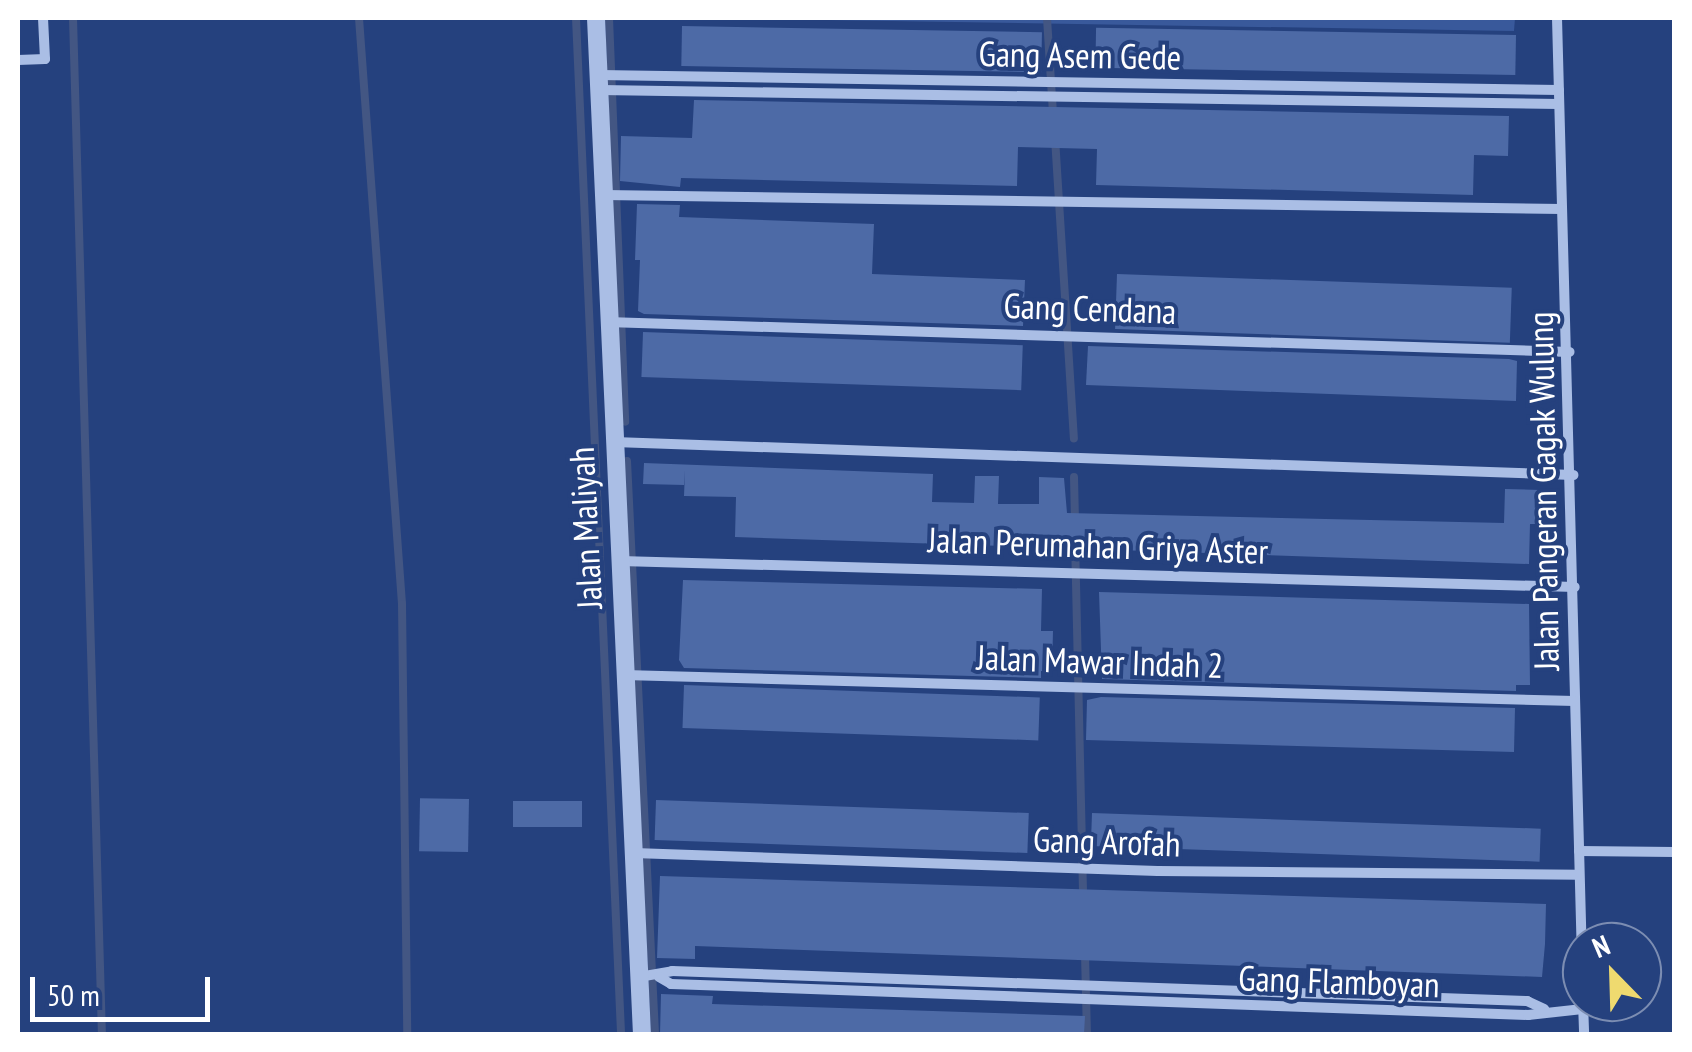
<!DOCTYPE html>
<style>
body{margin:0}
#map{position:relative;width:1692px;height:1052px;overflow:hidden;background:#25417e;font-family:"PT Sans Narrow",sans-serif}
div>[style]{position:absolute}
.green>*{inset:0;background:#39599b}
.stream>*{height:8px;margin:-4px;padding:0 4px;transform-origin:4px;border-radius:4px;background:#435683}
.building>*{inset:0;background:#4d6aa6;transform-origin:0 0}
.minor>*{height:10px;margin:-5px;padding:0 5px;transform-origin:5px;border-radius:5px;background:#aabee5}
.tertiary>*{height:18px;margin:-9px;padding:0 9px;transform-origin:9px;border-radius:9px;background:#aabee5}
span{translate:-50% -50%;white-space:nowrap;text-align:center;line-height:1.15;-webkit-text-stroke:8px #25417e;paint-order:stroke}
.street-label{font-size:35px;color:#fff}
.frame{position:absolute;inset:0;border:20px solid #fff;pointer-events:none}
.north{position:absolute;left:1562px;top:922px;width:100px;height:100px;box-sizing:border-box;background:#25417e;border:2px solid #7c8db2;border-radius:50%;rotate:337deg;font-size:28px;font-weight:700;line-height:40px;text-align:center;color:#fff}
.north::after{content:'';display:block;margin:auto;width:35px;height:45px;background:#efda6f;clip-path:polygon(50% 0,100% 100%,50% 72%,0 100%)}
.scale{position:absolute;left:30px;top:977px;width:180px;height:45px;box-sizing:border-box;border:5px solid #fff;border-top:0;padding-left:12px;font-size:30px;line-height:35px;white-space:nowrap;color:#fff;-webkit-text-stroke:8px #25417e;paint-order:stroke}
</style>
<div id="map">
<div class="green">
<div style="clip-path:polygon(697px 18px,1515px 18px,1514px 31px)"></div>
</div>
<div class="stream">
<div style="left:73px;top:18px;width:1016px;rotate:88.37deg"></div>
<div style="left:359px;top:18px;width:588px;rotate:85.8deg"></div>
<div style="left:402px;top:604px;width:430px;rotate:89.3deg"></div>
<div style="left:576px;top:18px;width:1017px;rotate:87.46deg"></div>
<div style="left:609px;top:18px;width:404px;rotate:87.7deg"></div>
<div style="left:1047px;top:18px;width:96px;rotate:86.4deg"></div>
<div style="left:1055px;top:138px;width:301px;rotate:86.4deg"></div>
<div style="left:627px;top:461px;width:574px;rotate:87.2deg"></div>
<div style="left:1074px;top:477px;width:43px;rotate:88.7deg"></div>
<div style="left:1075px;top:539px;width:356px;rotate:88.7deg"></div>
<div style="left:1085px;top:954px;width:80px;rotate:88.6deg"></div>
</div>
<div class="building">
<div style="left:682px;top:26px;width:360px;height:40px;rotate:1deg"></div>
<div style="left:1516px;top:35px;width:40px;height:420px;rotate:91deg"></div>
<div style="clip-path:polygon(694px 100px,1509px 116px,1508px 156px,1474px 155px,1473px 195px,1096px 185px,1097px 149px,1018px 147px,1017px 186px,681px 178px,680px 187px,620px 181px,621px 136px,692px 138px)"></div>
<div style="clip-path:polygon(637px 204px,680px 205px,679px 217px,874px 224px,872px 274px,1025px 280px,1023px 326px,644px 314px,638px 311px,640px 260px,635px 260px)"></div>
<div style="left:1117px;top:274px;width:395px;height:55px;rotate:2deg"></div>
<div style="left:643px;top:332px;width:380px;height:45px;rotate:2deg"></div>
<div style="clip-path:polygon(1088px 346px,1509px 359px,1517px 361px,1516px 401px,1086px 385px)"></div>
<div style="clip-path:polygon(644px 463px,933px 474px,932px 502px,974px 503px,975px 476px,999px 476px,998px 504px,1039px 504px,1039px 477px,1064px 478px,1067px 513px,1504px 523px,1505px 489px,1540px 490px,1539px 524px,1530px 524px,1529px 564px,735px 537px,736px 497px,684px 496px,685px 470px,684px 485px,643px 484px)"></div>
<div style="clip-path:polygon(683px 580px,1042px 589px,1041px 631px,1053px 631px,1052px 671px,1041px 671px,1041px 678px,684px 668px,679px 660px)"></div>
<div style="clip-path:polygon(1099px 592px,1529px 604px,1530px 685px,1516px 685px,1516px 691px,1102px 679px)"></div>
<div style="left:684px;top:685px;width:356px;height:43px;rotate:2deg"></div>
<div style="clip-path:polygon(1101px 697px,1515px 708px,1514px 752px,1086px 740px,1087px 700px)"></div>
<div style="left:469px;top:799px;width:53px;height:49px;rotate:91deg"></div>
<div style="left:656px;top:800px;width:373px;height:40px;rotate:2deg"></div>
<div style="left:582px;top:801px;width:26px;height:69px;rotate:90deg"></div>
<div style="left:1092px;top:813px;width:449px;height:33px;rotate:2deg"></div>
<div style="clip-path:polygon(660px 876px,1546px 904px,1545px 944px,1542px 977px,695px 946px,695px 959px,657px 958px)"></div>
<div style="clip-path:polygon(661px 994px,713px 996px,712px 1004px,1085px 1016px,1084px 1034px,660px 1034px)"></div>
</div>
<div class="minor">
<div style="left:1557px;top:18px;width:945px;rotate:88.48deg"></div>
<div style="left:18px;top:60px;width:27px;rotate:-2deg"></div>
<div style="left:45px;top:59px;width:41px;rotate:-92.8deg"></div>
<div style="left:599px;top:75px;width:960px;rotate:0.9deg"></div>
<div style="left:600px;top:90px;width:959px;rotate:0.84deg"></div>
<div style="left:604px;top:195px;width:958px;rotate:0.84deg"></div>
<div style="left:607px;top:322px;width:963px;rotate:1.78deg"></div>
<div style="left:614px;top:442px;width:960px;rotate:1.97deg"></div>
<div style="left:620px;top:561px;width:955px;rotate:1.56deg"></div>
<div style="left:624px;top:675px;width:951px;rotate:1.57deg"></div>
<div style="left:1579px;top:851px;width:95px;rotate:0.6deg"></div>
<div style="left:634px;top:853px;width:524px;rotate:1.97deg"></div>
<div style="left:1158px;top:871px;width:421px;rotate:0.5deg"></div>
<div style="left:639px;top:977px;width:34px;rotate:-10deg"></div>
<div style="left:672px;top:971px;width:856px;rotate:2.01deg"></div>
<div style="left:1527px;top:1001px;width:19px;rotate:25deg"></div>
<div style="left:659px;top:977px;width:14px;rotate:30deg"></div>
<div style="left:671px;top:984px;width:858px;rotate:2.07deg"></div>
<div style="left:1528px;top:1015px;width:55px;rotate:-6.2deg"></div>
<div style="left:1583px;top:1002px;width:32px;rotate:88deg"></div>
</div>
<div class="tertiary">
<div style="left:596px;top:18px;width:1017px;rotate:87.41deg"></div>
</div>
<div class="street-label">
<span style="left:1080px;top:55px;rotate:1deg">Gang Asem Gede</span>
<span style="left:1090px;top:308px;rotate:2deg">Gang Cendana</span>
<span style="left:1543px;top:491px;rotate:-91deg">Jalan Pangeran Gagak Wulung</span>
<span style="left:585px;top:528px;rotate:-93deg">Jalan Maliyah</span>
<span style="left:1098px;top:545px;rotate:2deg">Jalan Perumahan Griya Aster</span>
<span style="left:1100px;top:661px;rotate:2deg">Jalan Mawar Indah 2</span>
<span style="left:1107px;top:841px;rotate:2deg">Gang Arofah</span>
<span style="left:1339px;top:981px;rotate:2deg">Gang Flamboyan</span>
</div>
<div class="frame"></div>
<div class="north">N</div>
<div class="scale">50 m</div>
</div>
